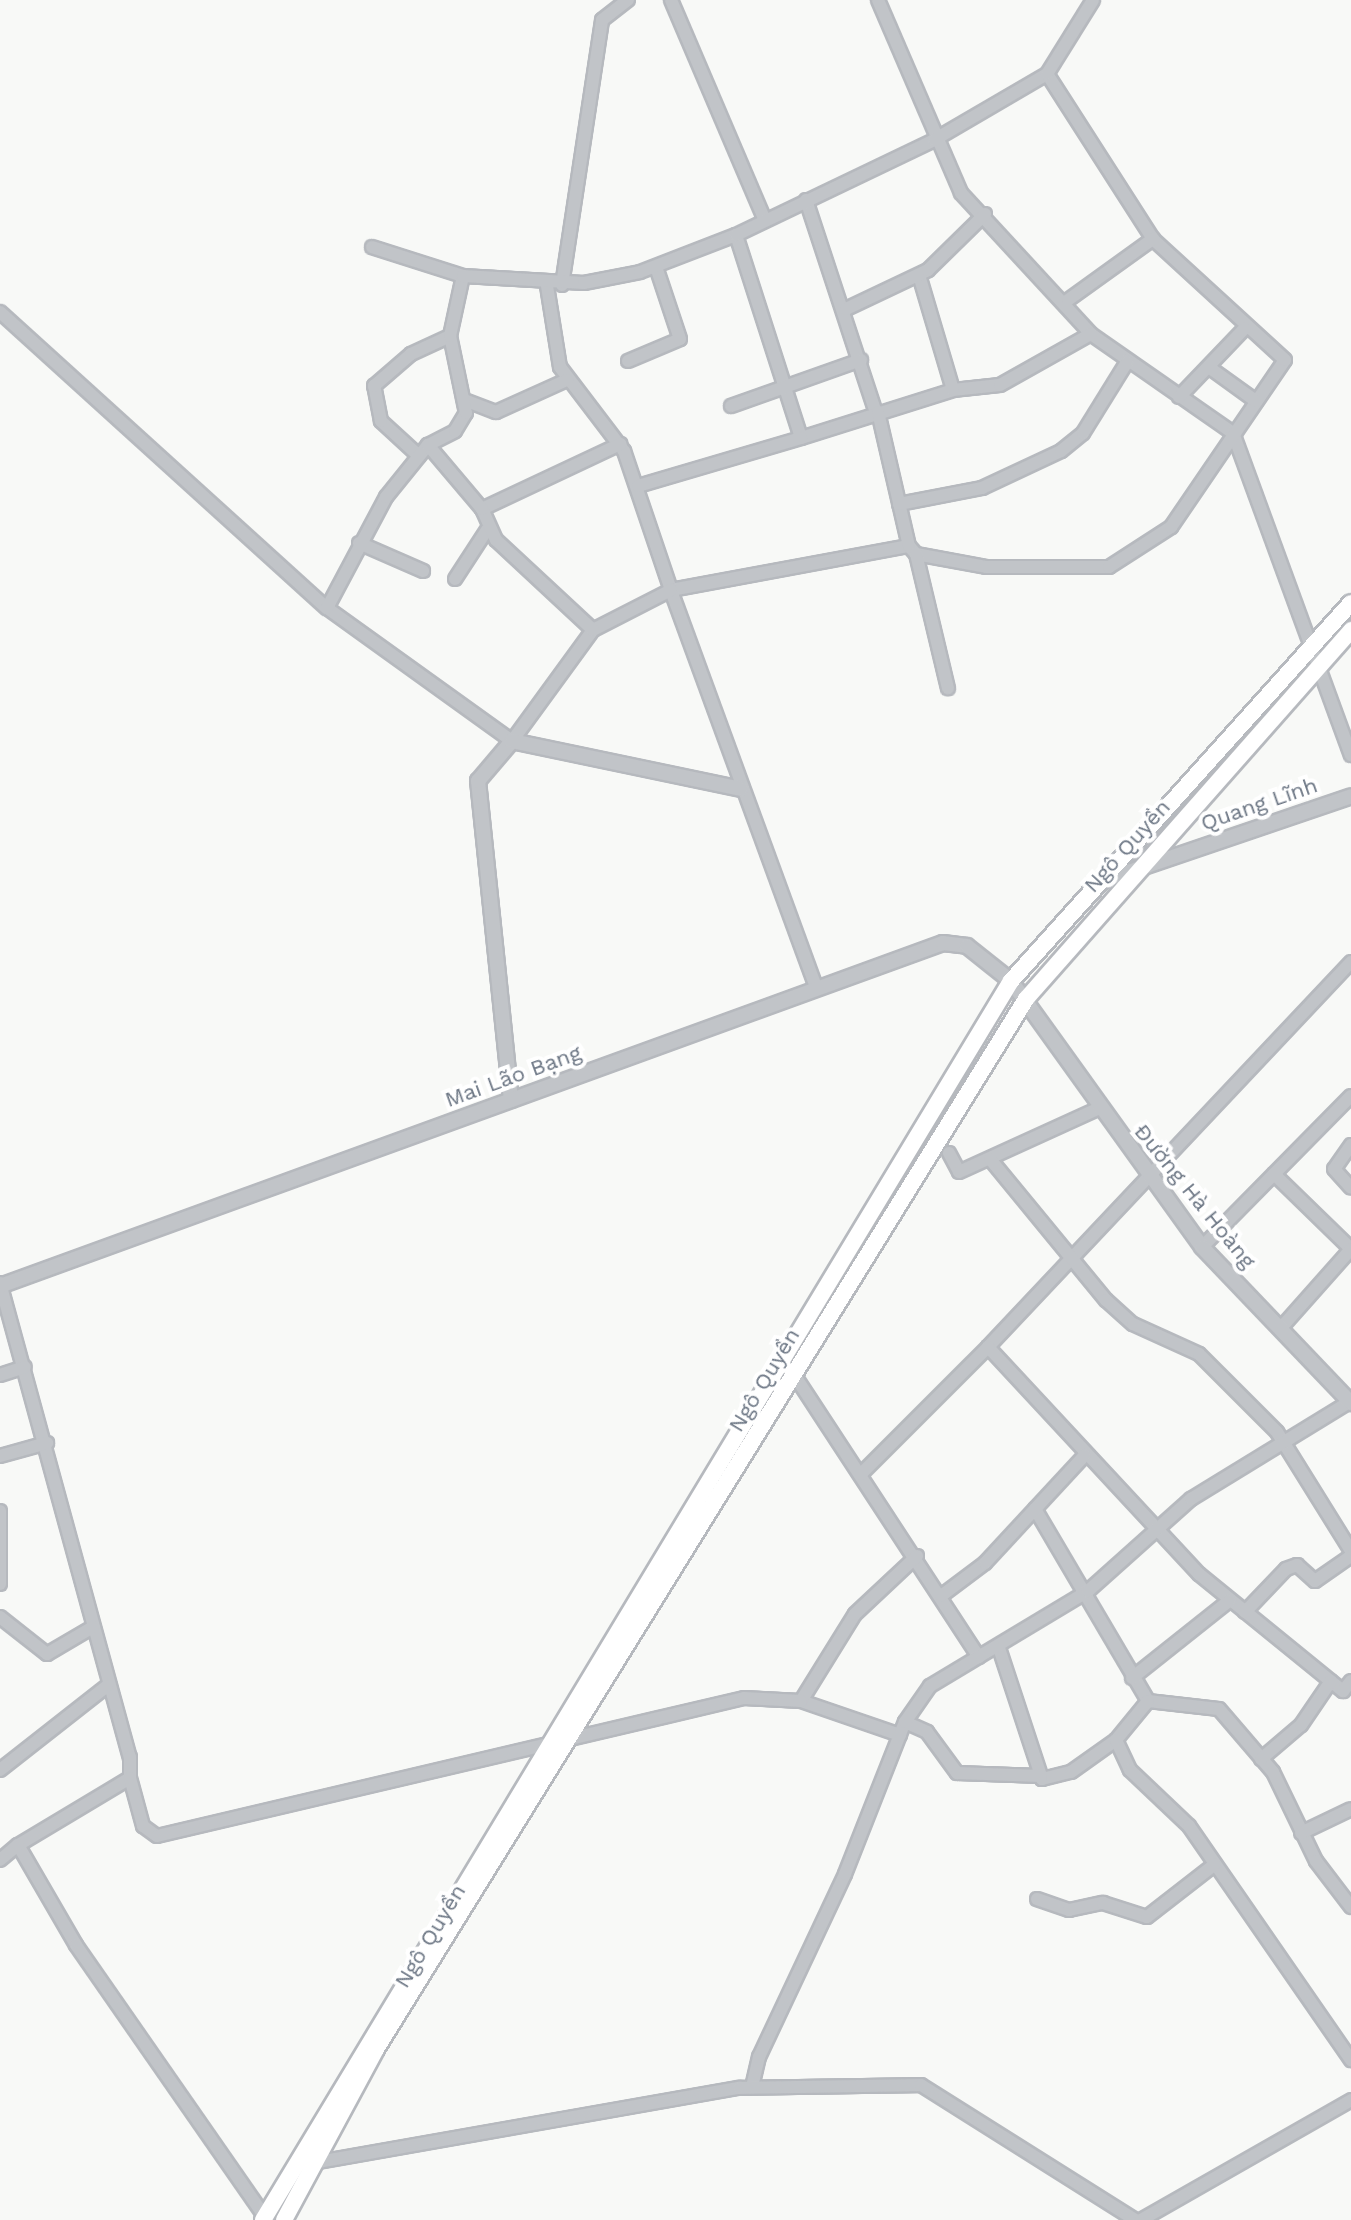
<!DOCTYPE html>
<meta charset="utf-8">
<style>
body{margin:0}
#map{position:relative;width:1351px;height:2220px;overflow:hidden;background:#f8f9f7;font-family:"Work Sans",sans-serif}
div>[style]{position:absolute}
.roads{filter:drop-shadow(2px 0 #b6b9be) drop-shadow(-2px 0 #b6b9be) drop-shadow(0 2px #b6b9be) drop-shadow(0 -2px #b6b9be)}
.minor>*{height:12px;margin:-6px;padding:0 6px;transform-origin:6px;border-radius:6px;background:#c1c4c8}
.tertiary>*{height:14px;margin:-7px;padding:0 7px;transform-origin:7px;border-radius:7px;background:#c1c4c8}
.secondary>*{height:16px;margin:-8px;padding:0 8px;transform-origin:8px;border-radius:8px;background:#fff}
span{translate:-50% -50%;white-space:nowrap;text-align:center;line-height:1.15;-webkit-text-stroke:8px #fff;paint-order:stroke}
.street-label{font-size:22px;color:#6c7684}
</style>
<div id="map">
<div class="roads">
<div class="minor">
<div style="left:671px;top:0;width:239px;rotate:66.9deg"></div>
<div style="left:878px;top:0;width:210px;rotate:66.7deg"></div>
<div style="left:961px;top:193px;width:192px;rotate:47.3deg"></div>
<div style="left:1091px;top:334px;width:173px;rotate:34.9deg"></div>
<div style="left:1233px;top:433px;width:343px;rotate:69.9deg"></div>
<div style="left:806px;top:200px;width:224px;rotate:71.8deg"></div>
<div style="left:736px;top:235px;width:213px;rotate:72.2deg"></div>
<div style="left:801px;top:438px;width:159px;rotate:-17.5deg"></div>
<div style="left:953px;top:390px;width:47px;rotate:-6.1deg"></div>
<div style="left:1000px;top:385px;width:104px;rotate:-29.3deg"></div>
<div style="left:372px;top:247px;width:96px;rotate:17.7deg"></div>
<div style="left:919px;top:275px;width:120px;rotate:73.5deg"></div>
<div style="left:562px;top:285px;width:268px;rotate:-81.4deg"></div>
<div style="left:602px;top:20px;width:33px;rotate:-38deg"></div>
<div style="left:547px;top:286px;width:82px;rotate:80.9deg"></div>
<div style="left:560px;top:367px;width:106px;rotate:52.7deg"></div>
<div style="left:624px;top:451px;width:147px;rotate:71.3deg"></div>
<div style="left:671px;top:590px;width:242px;rotate:-10.5deg"></div>
<div style="left:909px;top:546px;width:11px;rotate:49deg"></div>
<div style="left:916px;top:554px;width:71px;rotate:10.5deg"></div>
<div style="left:986px;top:567px;width:123px"></div>
<div style="left:1109px;top:567px;width:74px;rotate:-32.8deg"></div>
<div style="left:1171px;top:527px;width:202px;rotate:-55.7deg"></div>
<div style="left:1285px;top:360px;width:179px;rotate:-137.5deg"></div>
<div style="left:1153px;top:239px;width:196px;rotate:-122.7deg"></div>
<div style="left:1068px;top:300px;width:105px;rotate:-35.7deg"></div>
<div style="left:846px;top:309px;width:91px;rotate:-25.4deg"></div>
<div style="left:928px;top:270px;width:80px;rotate:-44.5deg"></div>
<div style="left:0;top:312px;width:441px;rotate:42.2deg"></div>
<div style="left:327px;top:608px;width:228px;rotate:35.7deg"></div>
<div style="left:512px;top:741px;width:137px;rotate:-53.9deg"></div>
<div style="left:628px;top:361px;width:56px;rotate:-22.9deg"></div>
<div style="left:680px;top:339px;width:76px;rotate:-108.4deg"></div>
<div style="left:1210px;top:368px;width:57px;rotate:35.7deg"></div>
<div style="left:1179px;top:397px;width:95px;rotate:-46.3deg"></div>
<div style="left:467px;top:401px;width:31px;rotate:21deg"></div>
<div style="left:496px;top:412px;width:78px;rotate:-24.3deg"></div>
<div style="left:731px;top:406px;width:138px;rotate:-19.5deg"></div>
<div style="left:878px;top:412px;width:138px;rotate:77deg"></div>
<div style="left:419px;top:456px;width:52px;rotate:-137.4deg"></div>
<div style="left:381px;top:421px;width:36px;rotate:-101deg"></div>
<div style="left:374px;top:386px;width:49px;rotate:-40.9deg"></div>
<div style="left:411px;top:354px;width:43px;rotate:-24.8deg"></div>
<div style="left:638px;top:486px;width:170px;rotate:-16.4deg"></div>
<div style="left:899px;top:504px;width:85px;rotate:-10.9deg"></div>
<div style="left:982px;top:488px;width:87px;rotate:-25.1deg"></div>
<div style="left:1061px;top:451px;width:28px;rotate:-39deg"></div>
<div style="left:1083px;top:433px;width:84px;rotate:-58.2deg"></div>
<div style="left:482px;top:509px;width:153px;rotate:-25.2deg"></div>
<div style="left:359px;top:543px;width:70px;rotate:23.6deg"></div>
<div style="left:916px;top:554px;width:138px;rotate:76.6deg"></div>
<div style="left:455px;top:579px;width:59px;rotate:-56.9deg"></div>
<div style="left:327px;top:608px;width:126px;rotate:-62deg"></div>
<div style="left:386px;top:497px;width:67px;rotate:-51.1deg"></div>
<div style="left:1351px;top:962px;width:529px;rotate:133.32deg"></div>
<div style="left:988px;top:1347px;width:310px;rotate:47.1deg"></div>
<div style="left:1199px;top:1574px;width:186px;rotate:39.1deg"></div>
<div style="left:1343px;top:1691px;width:13px;rotate:-51deg"></div>
<div style="left:816px;top:987px;width:423px;rotate:-110.1deg"></div>
<div style="left:671px;top:590px;width:88px;rotate:152.9deg"></div>
<div style="left:593px;top:630px;width:132px;rotate:-137.1deg"></div>
<div style="left:496px;top:540px;width:34px;rotate:-114deg"></div>
<div style="left:482px;top:509px;width:84px;rotate:-130.2deg"></div>
<div style="left:428px;top:445px;width:30px;rotate:-27deg"></div>
<div style="left:455px;top:431px;width:21px;rotate:-59deg"></div>
<div style="left:466px;top:413px;width:79px;rotate:-101.7deg"></div>
<div style="left:450px;top:336px;width:61px;rotate:-77.8deg"></div>
<div style="left:463px;top:276px;width:121px;rotate:3.3deg"></div>
<div style="left:584px;top:283px;width:57px;rotate:-11.1deg"></div>
<div style="left:640px;top:272px;width:103px;rotate:-21.1deg"></div>
<div style="left:736px;top:235px;width:220px;rotate:-25.6deg"></div>
<div style="left:934px;top:140px;width:131px;rotate:-30.3deg"></div>
<div style="left:1047px;top:74px;width:87px;rotate:-58.1deg"></div>
<div style="left:1351px;top:1145px;width:29px;rotate:125deg"></div>
<div style="left:1334px;top:1169px;width:25px;rotate:48deg"></div>
<div style="left:949px;top:1153px;width:21px;rotate:62deg"></div>
<div style="left:959px;top:1172px;width:152px;rotate:-24.5deg"></div>
<div style="left:990px;top:1159px;width:183px;rotate:50.6deg"></div>
<div style="left:1106px;top:1300px;width:36px;rotate:42deg"></div>
<div style="left:1133px;top:1324px;width:72px;rotate:24.4deg"></div>
<div style="left:1199px;top:1354px;width:110px;rotate:45deg"></div>
<div style="left:1277px;top:1432px;width:140px;rotate:58.1deg"></div>
<div style="left:1274px;top:1174px;width:107px;rotate:44.2deg"></div>
<div style="left:1202px;top:1247px;width:212px;rotate:-45.4deg"></div>
<div style="left:0;top:1283px;width:492px;rotate:74.7deg"></div>
<div style="left:130px;top:1757px;width:21px;rotate:90deg"></div>
<div style="left:130px;top:1778px;width:131px;rotate:149.1deg"></div>
<div style="left:18px;top:1845px;width:116px;rotate:59.9deg"></div>
<div style="left:76px;top:1945px;width:335px;rotate:55.2deg"></div>
<div style="left:1280px;top:1329px;width:107px;rotate:-48.4deg"></div>
<div style="left:791px;top:1370px;width:343px;rotate:56.8deg"></div>
<div style="left:0;top:1375px;width:26px;rotate:-18deg"></div>
<div style="left:0;top:1456px;width:49px;rotate:-15.5deg"></div>
<div style="left:861px;top:1474px;width:180px;rotate:-45deg"></div>
<div style="left:1035px;top:1509px;width:223px;rotate:59.5deg"></div>
<div style="left:1148px;top:1701px;width:71px;rotate:6.4deg"></div>
<div style="left:1219px;top:1709px;width:83px;rotate:49.4deg"></div>
<div style="left:1273px;top:1772px;width:99px;rotate:64.2deg"></div>
<div style="left:1316px;top:1861px;width:58px;rotate:52.7deg"></div>
<div style="left:0;top:1511px;width:73px;rotate:90deg"></div>
<div style="left:941px;top:1596px;width:55px;rotate:-36.9deg"></div>
<div style="left:985px;top:1563px;width:147px;rotate:-47.2deg"></div>
<div style="left:1245px;top:1612px;width:59px;rotate:-46.4deg"></div>
<div style="left:1286px;top:1569px;width:12px;rotate:-20deg"></div>
<div style="left:1297px;top:1565px;width:24px;rotate:42deg"></div>
<div style="left:1315px;top:1581px;width:44px;rotate:-34.8deg"></div>
<div style="left:0;top:1617px;width:60px;rotate:38.2deg"></div>
<div style="left:47px;top:1654px;width:53px;rotate:-30.4deg"></div>
<div style="left:999px;top:1648px;width:138px;rotate:71.8deg"></div>
<div style="left:1042px;top:1779px;width:30px;rotate:-14deg"></div>
<div style="left:1071px;top:1772px;width:55px;rotate:-35.4deg"></div>
<div style="left:1116px;top:1740px;width:50px;rotate:-50.6deg"></div>
<div style="left:1132px;top:1678px;width:125px;rotate:-38.5deg"></div>
<div style="left:905px;top:1722px;width:24px;rotate:24deg"></div>
<div style="left:927px;top:1732px;width:51px;rotate:53.8deg"></div>
<div style="left:957px;top:1773px;width:84px;rotate:2deg"></div>
<div style="left:900px;top:1735px;width:105px;rotate:-161deg"></div>
<div style="left:801px;top:1701px;width:102px;rotate:-58.2deg"></div>
<div style="left:855px;top:1614px;width:85px;rotate:-43.1deg"></div>
<div style="left:1116px;top:1740px;width:33px;rotate:65deg"></div>
<div style="left:1130px;top:1770px;width:81px;rotate:43.5deg"></div>
<div style="left:1189px;top:1826px;width:285px;rotate:55.3deg"></div>
<div style="left:1261px;top:1759px;width:52px;rotate:-40.4deg"></div>
<div style="left:1301px;top:1725px;width:53px;rotate:-55.7deg"></div>
<div style="left:0;top:1770px;width:136px;rotate:-38.1deg"></div>
<div style="left:130px;top:1778px;width:50px;rotate:74.8deg"></div>
<div style="left:143px;top:1826px;width:17px;rotate:36deg"></div>
<div style="left:157px;top:1836px;width:603px;rotate:-13.23deg"></div>
<div style="left:744px;top:1698px;width:57px;rotate:3deg"></div>
<div style="left:1301px;top:1833px;width:55px;rotate:-25.6deg"></div>
<div style="left:0;top:1860px;width:23px;rotate:-40deg"></div>
<div style="left:1037px;top:1899px;width:34px;rotate:19deg"></div>
<div style="left:1069px;top:1910px;width:35px;rotate:-12deg"></div>
<div style="left:1103px;top:1903px;width:46px;rotate:17.7deg"></div>
<div style="left:1147px;top:1917px;width:86px;rotate:-37.9deg"></div>
<div style="left:752px;top:2087px;width:31px;rotate:-77deg"></div>
<div style="left:759px;top:2057px;width:202px;rotate:-64.8deg"></div>
<div style="left:845px;top:1874px;width:163px;rotate:-68.5deg"></div>
<div style="left:905px;top:1722px;width:44px;rotate:-55.2deg"></div>
<div style="left:930px;top:1686px;width:184px;rotate:-31deg"></div>
<div style="left:1088px;top:1591px;width:138px;rotate:-41.8deg"></div>
<div style="left:1191px;top:1499px;width:188px;rotate:-31.5deg"></div>
<div style="left:312px;top:2163px;width:434px;rotate:-10deg"></div>
<div style="left:739px;top:2088px;width:182px;rotate:-0.9deg"></div>
<div style="left:921px;top:2085px;width:253px;rotate:32.2deg"></div>
<div style="left:1141px;top:2220px;width:242px;rotate:-29.7deg"></div>
</div>
<div class="tertiary">
<div style="left:1099px;top:882px;width:266px;rotate:-18.8deg"></div>
<div style="left:511px;top:1100px;width:321px;rotate:-95.9deg"></div>
<div style="left:478px;top:781px;width:52px;rotate:-49.6deg"></div>
<div style="left:512px;top:741px;width:234px;rotate:11.8deg"></div>
<div style="left:0;top:1286px;width:1003px;rotate:-19.99deg"></div>
<div style="left:943px;top:943px;width:24px;rotate:7deg"></div>
<div style="left:967px;top:946px;width:56px;rotate:38.5deg"></div>
<div style="left:1011px;top:981px;width:327px;rotate:54.3deg"></div>
<div style="left:1202px;top:1247px;width:216px;rotate:46.3deg"></div>
</div>
<div class="secondary">
<div style="left:263px;top:2220px;width:1447px;rotate:-58.88deg"></div>
<div style="left:1011px;top:981px;width:508px;rotate:-48.03deg"></div>
<div style="left:284px;top:2220px;width:194px;rotate:-61.7deg"></div>
<div style="left:376px;top:2049px;width:1235px;rotate:-58.24deg"></div>
<div style="left:1026px;top:999px;width:492px;rotate:-48.6deg"></div>
</div>
</div>
<div class="street-label">
<span style="left:1259px;top:804px;rotate:-19deg">Quang Lĩnh</span>
<span style="left:1127px;top:846px;rotate:-48deg">Ngô Quyền</span>
<span style="left:513px;top:1076px;rotate:-20deg">Mai Lão Bạng</span>
<span style="left:1195px;top:1196px;rotate:51deg">Đường Hà Hoàng</span>
<span style="left:764px;top:1380px;rotate:-59deg">Ngô Quyền</span>
<span style="left:430px;top:1936px;rotate:-59deg">Ngô Quyền</span>
</div>
</div>
